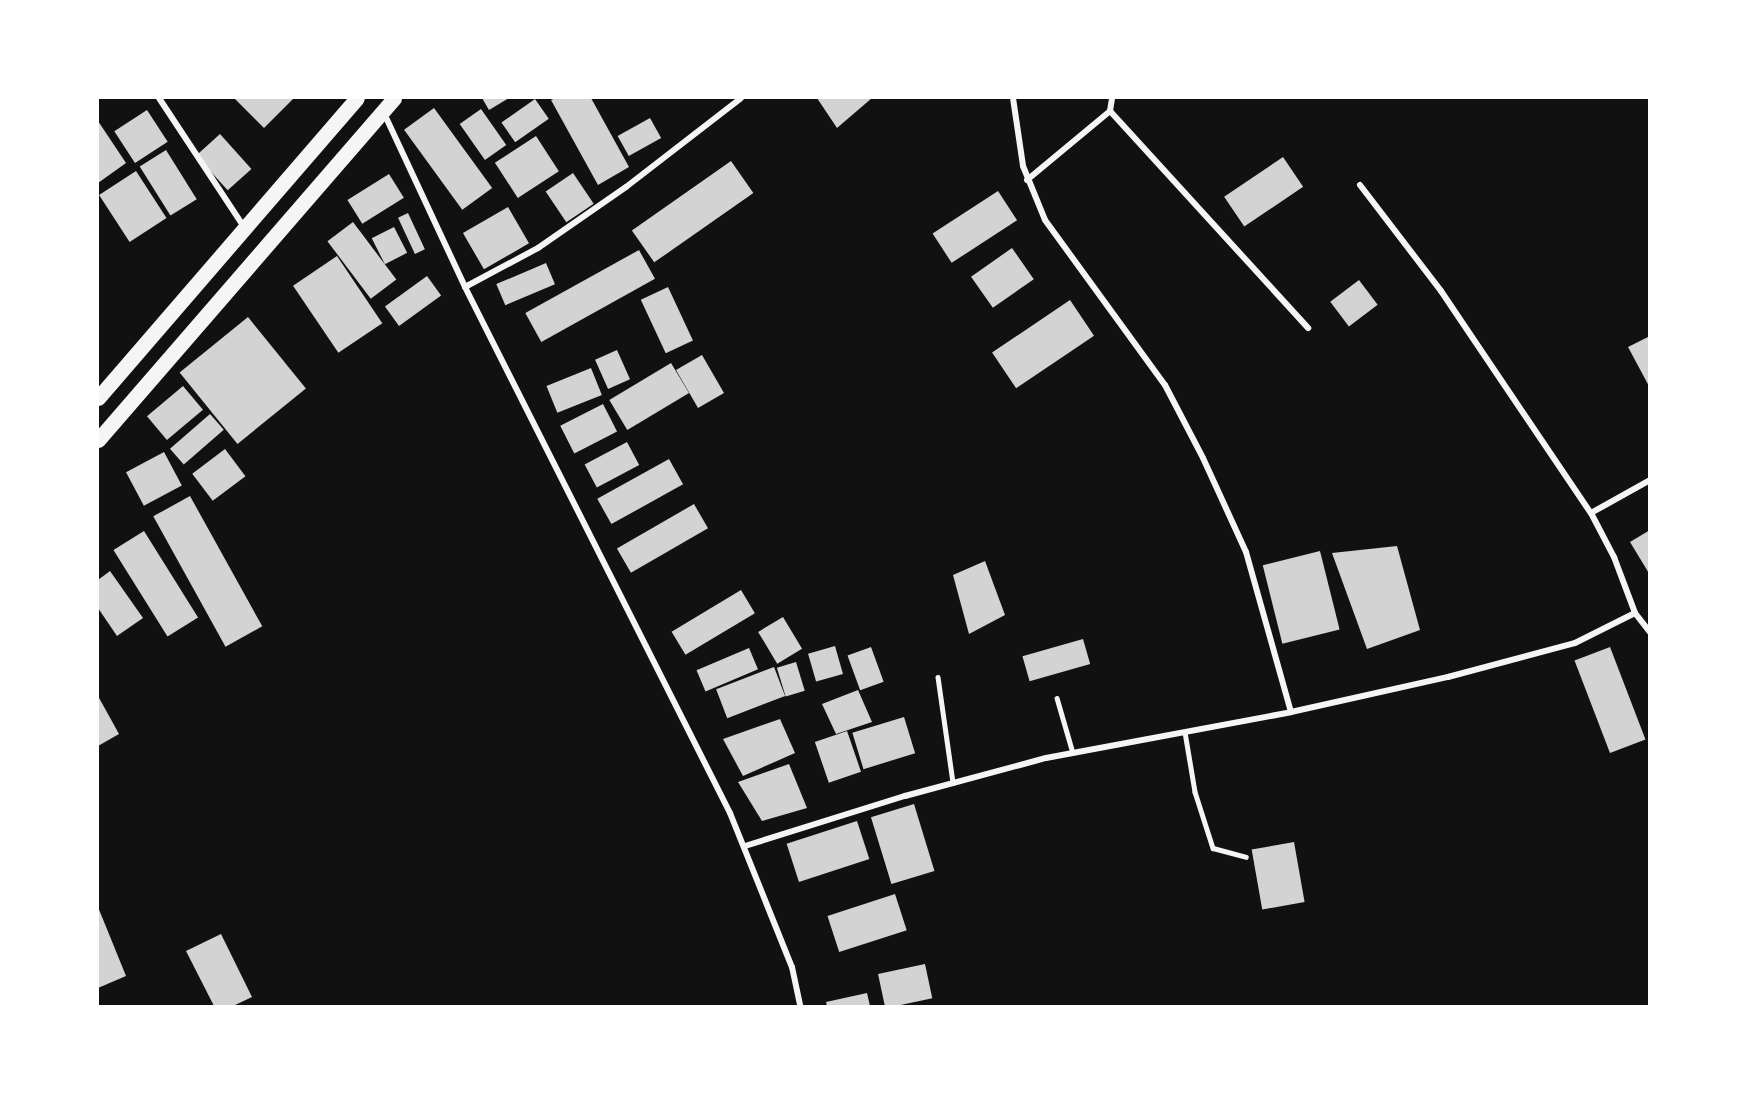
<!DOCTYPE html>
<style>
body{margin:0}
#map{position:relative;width:1747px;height:1104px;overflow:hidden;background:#111;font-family:Bitter,serif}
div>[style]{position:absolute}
.building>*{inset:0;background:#d3d3d3;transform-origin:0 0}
.service>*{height:4.5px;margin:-2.25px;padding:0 2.25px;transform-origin:2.25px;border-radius:2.25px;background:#f5f5f5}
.minor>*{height:6px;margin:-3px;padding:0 3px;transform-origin:3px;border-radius:3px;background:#f5f5f5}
.primary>*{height:15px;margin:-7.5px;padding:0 7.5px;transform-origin:7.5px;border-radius:7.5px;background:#f5f5f5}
span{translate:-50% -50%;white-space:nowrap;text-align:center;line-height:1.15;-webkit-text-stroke:6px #fff;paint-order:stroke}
.frame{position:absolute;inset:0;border:99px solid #fff;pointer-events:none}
</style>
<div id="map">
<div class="building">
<div style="clip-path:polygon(234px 98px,294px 98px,264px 128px)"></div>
<div style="clip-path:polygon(482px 98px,509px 98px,489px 110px)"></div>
<div style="clip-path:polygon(556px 98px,591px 98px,629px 167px,598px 185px,551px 100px)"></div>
<div style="clip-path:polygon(817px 98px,872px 98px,837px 128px)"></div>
<div style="left:535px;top:99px;width:24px;height:41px;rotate:55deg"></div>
<div style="left:434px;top:108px;width:99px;height:37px;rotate:54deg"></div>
<div style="left:481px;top:109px;width:44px;height:26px;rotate:55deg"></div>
<div style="left:147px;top:110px;width:38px;height:39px;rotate:57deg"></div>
<div style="left:650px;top:118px;width:23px;height:37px;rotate:61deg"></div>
<div style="clip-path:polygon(98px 121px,126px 163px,98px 183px)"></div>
<div style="left:220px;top:134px;width:47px;height:32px;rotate:48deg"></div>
<div style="left:536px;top:136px;width:42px;height:49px;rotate:57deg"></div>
<div style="left:166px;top:150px;width:58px;height:31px;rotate:58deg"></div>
<div style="left:1283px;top:157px;width:36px;height:71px;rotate:56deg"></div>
<div style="left:731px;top:161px;width:39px;height:121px;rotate:55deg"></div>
<div style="left:136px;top:171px;width:56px;height:44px;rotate:57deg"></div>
<div style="left:573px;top:173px;width:37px;height:33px;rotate:56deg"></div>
<div style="left:389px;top:174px;width:28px;height:49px;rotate:58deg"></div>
<div style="left:998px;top:191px;width:35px;height:78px;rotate:57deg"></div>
<div style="left:508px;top:207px;width:42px;height:52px;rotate:60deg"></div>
<div style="left:408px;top:213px;width:40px;height:11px;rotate:65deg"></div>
<div style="left:353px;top:222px;width:72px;height:32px;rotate:53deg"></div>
<div style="left:394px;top:227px;width:29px;height:25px;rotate:63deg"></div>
<div style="left:1012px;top:248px;width:38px;height:50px;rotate:55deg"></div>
<div style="left:639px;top:250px;width:33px;height:130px;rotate:61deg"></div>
<div style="left:337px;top:256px;width:81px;height:53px;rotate:56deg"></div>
<div style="left:546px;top:263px;width:23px;height:54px;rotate:67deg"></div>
<div style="left:427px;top:276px;width:24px;height:52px;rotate:54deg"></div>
<div style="left:1359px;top:280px;width:31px;height:36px;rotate:53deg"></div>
<div style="left:668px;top:287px;width:59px;height:30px;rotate:65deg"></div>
<div style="left:1070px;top:300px;width:43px;height:94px;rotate:56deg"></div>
<div style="left:248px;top:317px;width:92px;height:88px;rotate:51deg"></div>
<div style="clip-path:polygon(1650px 336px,1650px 388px,1628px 347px)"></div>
<div style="left:617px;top:350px;width:32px;height:24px;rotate:66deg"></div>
<div style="left:702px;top:355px;width:44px;height:30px;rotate:60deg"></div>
<div style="left:671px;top:363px;width:35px;height:72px;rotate:59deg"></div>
<div style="left:591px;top:368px;width:29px;height:48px;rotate:68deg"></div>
<div style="left:183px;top:386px;width:31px;height:47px;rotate:50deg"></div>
<div style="left:603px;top:404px;width:31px;height:48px;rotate:63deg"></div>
<div style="left:210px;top:414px;width:21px;height:53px;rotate:49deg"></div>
<div style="left:627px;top:442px;width:26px;height:48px;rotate:62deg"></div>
<div style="left:225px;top:449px;width:34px;height:41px;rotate:53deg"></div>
<div style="left:164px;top:452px;width:38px;height:43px;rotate:62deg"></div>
<div style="left:669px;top:459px;width:29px;height:82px;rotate:61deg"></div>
<div style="left:190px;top:496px;width:149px;height:42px;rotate:61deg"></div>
<div style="left:694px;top:504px;width:28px;height:89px;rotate:60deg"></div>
<div style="clip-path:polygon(1650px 530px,1650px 575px,1630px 542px)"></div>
<div style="left:144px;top:531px;width:102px;height:36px;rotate:58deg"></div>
<div style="clip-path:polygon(1397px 546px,1420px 630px,1367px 649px,1332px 553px)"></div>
<div style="left:1320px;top:551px;width:81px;height:59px;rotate:76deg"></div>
<div style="clip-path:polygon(985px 561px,1005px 615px,969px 634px,953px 575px)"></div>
<div style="clip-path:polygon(110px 571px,143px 618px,117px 636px,98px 608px,98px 580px)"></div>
<div style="left:741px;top:590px;width:27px;height:81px;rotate:59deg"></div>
<div style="left:783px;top:617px;width:37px;height:29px;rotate:59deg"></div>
<div style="left:1083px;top:639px;width:26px;height:63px;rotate:74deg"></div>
<div style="left:835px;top:646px;width:29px;height:28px;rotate:74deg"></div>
<div style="left:871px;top:647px;width:37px;height:25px;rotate:70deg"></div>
<div style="left:1610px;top:647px;width:99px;height:38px;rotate:69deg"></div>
<div style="left:749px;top:648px;width:23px;height:57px;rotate:67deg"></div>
<div style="left:796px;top:662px;width:30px;height:20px;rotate:73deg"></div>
<div style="left:774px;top:667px;width:31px;height:62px;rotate:69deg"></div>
<div style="clip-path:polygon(858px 690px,872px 722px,836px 734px,822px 704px)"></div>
<div style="clip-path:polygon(98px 696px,119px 734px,98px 746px)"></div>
<div style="left:904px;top:717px;width:38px;height:54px;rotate:73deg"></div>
<div style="clip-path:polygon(780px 719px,795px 753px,743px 776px,723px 739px)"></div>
<div style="left:847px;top:731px;width:43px;height:34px;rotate:71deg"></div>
<div style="clip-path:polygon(789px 764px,807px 808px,762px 821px,738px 782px)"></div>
<div style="left:914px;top:804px;width:70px;height:45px;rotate:73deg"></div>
<div style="left:857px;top:821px;width:40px;height:74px;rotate:72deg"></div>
<div style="left:1294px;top:842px;width:61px;height:43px;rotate:80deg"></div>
<div style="left:895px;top:894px;width:38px;height:71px;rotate:72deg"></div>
<div style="clip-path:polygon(98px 907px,126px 976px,98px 988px)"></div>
<div style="clip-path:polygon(221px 934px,252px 997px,233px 1006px,214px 1006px,186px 951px)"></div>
<div style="left:925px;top:964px;width:35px;height:48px;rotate:78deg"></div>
<div style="clip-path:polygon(867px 993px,870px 1006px,827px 1006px,826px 1002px)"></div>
</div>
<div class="service">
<div style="left:938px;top:677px;width:107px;rotate:81.9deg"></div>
<div style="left:1057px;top:698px;width:57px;rotate:73.8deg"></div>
<div style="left:1185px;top:732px;width:61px;rotate:80.5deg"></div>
<div style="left:1195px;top:792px;width:59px;rotate:72.2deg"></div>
<div style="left:1213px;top:848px;width:34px;rotate:15deg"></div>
</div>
<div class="minor">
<div style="left:159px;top:98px;width:154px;rotate:56.6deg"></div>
<div style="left:1013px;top:98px;width:69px;rotate:81.6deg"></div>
<div style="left:1023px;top:166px;width:58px;rotate:67.8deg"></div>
<div style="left:1045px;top:220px;width:204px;rotate:54deg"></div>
<div style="left:1165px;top:385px;width:82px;rotate:62.5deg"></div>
<div style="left:1203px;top:458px;width:103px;rotate:65.4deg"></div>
<div style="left:1246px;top:552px;width:166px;rotate:74.3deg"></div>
<div style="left:383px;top:111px;width:194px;rotate:65deg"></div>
<div style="left:465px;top:287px;width:589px;rotate:63.26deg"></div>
<div style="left:730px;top:813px;width:166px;rotate:68.1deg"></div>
<div style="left:792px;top:967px;width:40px;rotate:78deg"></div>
<div style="left:1110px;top:111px;width:13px;rotate:-81deg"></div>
<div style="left:1027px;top:180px;width:108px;rotate:-39.7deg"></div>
<div style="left:1110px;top:111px;width:294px;rotate:47.6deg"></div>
<div style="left:1360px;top:185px;width:133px;rotate:52.6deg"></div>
<div style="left:1441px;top:291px;width:268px;rotate:56deg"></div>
<div style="left:1591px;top:513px;width:50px;rotate:62.4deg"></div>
<div style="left:1614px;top:557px;width:60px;rotate:69.4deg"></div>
<div style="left:1635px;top:613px;width:24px;rotate:52deg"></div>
<div style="left:465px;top:287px;width:83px;rotate:-28.1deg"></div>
<div style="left:538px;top:248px;width:107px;rotate:-34.7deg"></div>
<div style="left:626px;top:187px;width:145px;rotate:-37.7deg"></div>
<div style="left:1591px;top:513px;width:68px;rotate:-29.2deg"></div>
<div style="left:745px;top:846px;width:168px;rotate:-17.4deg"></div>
<div style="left:905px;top:796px;width:146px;rotate:-15.1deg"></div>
<div style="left:1046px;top:758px;width:249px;rotate:-10.6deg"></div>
<div style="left:1291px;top:712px;width:161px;rotate:-12.6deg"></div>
<div style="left:1448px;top:677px;width:131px;rotate:-15deg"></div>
<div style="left:1575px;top:643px;width:67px;rotate:-26.6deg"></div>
</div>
<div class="primary">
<div style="left:98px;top:398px;width:396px;rotate:-49.2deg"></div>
<div style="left:98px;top:440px;width:452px;rotate:-49.1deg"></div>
</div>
<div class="frame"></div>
</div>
